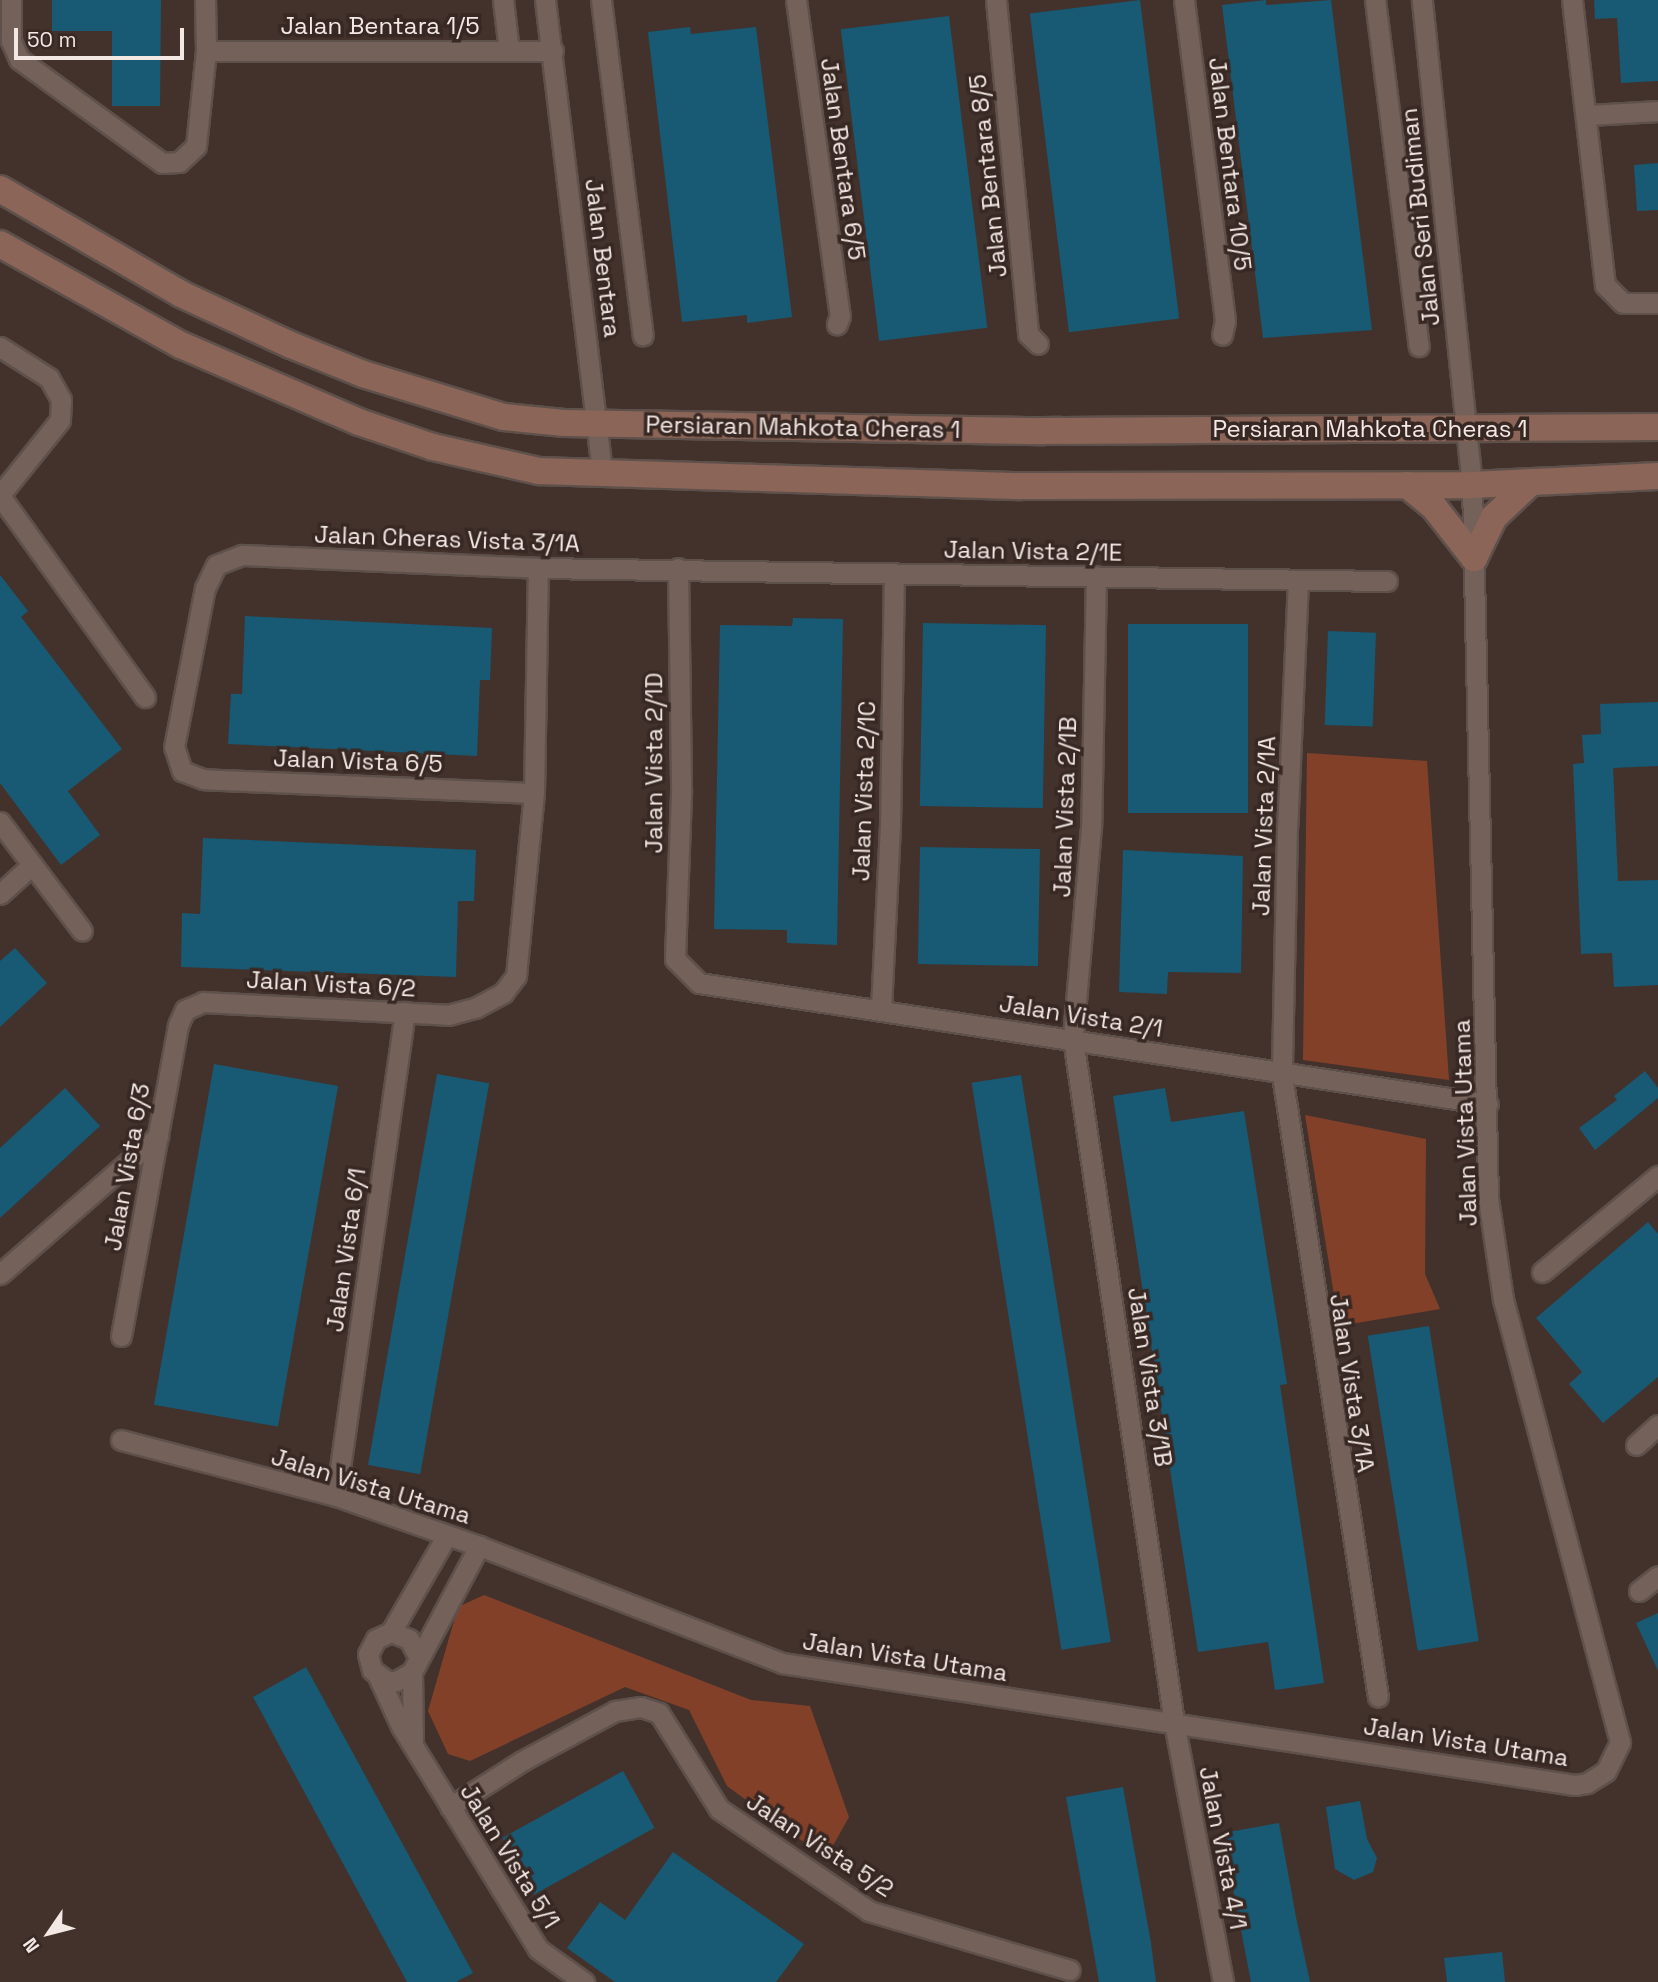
<!DOCTYPE html>
<style>
body{margin:0}
#map{position:relative;width:1658px;height:1982px;overflow:hidden;background:#43322c;font-family:"Space Grotesk",sans-serif}
div>[style]{position:absolute}
.green>*{inset:0;background:#834029}
.building>*{inset:0;background:#185973;transform-origin:0 0}
.roads{filter:drop-shadow(2px 0 #5e504b) drop-shadow(-2px 0 #5e504b) drop-shadow(0 2px #5e504b) drop-shadow(0 -2px #5e504b)}
.minor>*{height:19px;margin:-9.5px;padding:0 9.5px;transform-origin:9.5px;border-radius:9.5px;background:#73615a}
.secondary>*{height:26px;margin:-13px;padding:0 13px;transform-origin:13px;border-radius:13px;background:#8b6557}
span{translate:-50% -50%;white-space:nowrap;text-align:center;line-height:1.15;-webkit-text-stroke:7px #382823;paint-order:stroke}
.street-label{font-size:24px;color:#f3e8e4}
.north{position:absolute;left:14px;top:1898px;width:70px;height:70px;-webkit-text-stroke:5px #382823;paint-order:stroke;rotate:235deg;font-size:19px;font-weight:700;line-height:28px;text-align:center;color:#f3e8e4}
.north::after{content:'';display:block;margin:auto;width:24px;height:32px;background:#f3e8e4;clip-path:polygon(50% 0,100% 100%,50% 72%,0 100%)}
.scale{position:absolute;left:14px;top:28px;width:170px;height:32px;box-sizing:border-box;border:4px solid #f3e8e4;border-top:0;padding-left:9px;font-size:21px;line-height:24px;white-space:nowrap;color:#f3e8e4;-webkit-text-stroke:5px #382823;paint-order:stroke}
</style>
<div id="map">
<div class="green">
<div style="clip-path:polygon(1307px 753px,1427px 761px,1449px 1080px,1303px 1060px)"></div>
<div style="clip-path:polygon(1305px 1115px,1426px 1139px,1425px 1274px,1440px 1309px,1339px 1326px)"></div>
<div style="clip-path:polygon(484px 1595px,751px 1700px,810px 1706px,849px 1817px,826px 1858px,727px 1786px,689px 1710px,625px 1687px,470px 1761px,448px 1754px,428px 1711px,458px 1607px)"></div>
</div>
<div class="building">
<div style="clip-path:polygon(52px 0,161px 0,160px 106px,112px 106px,112px 31px,52px 31px)"></div>
<div style="left:1140px;top:0;width:321px;height:111px;rotate:83deg"></div>
<div style="clip-path:polygon(1266px 0,1266px 5px,1331px 0,1372px 330px,1263px 338px,1222px 5px)"></div>
<div style="clip-path:polygon(1594px 0,1658px 0,1658px 81px,1621px 83px,1617px 18px,1595px 19px)"></div>
<div style="left:949px;top:16px;width:314px;height:109px;rotate:83deg"></div>
<div style="clip-path:polygon(690px 27px,691px 34px,756px 27px,792px 317px,747px 323px,747px 315px,682px 322px,648px 32px)"></div>
<div style="clip-path:polygon(1658px 163px,1658px 210px,1637px 211px,1634px 165px)"></div>
<div style="clip-path:polygon(0 575px,28px 611px,21px 617px,122px 749px,68px 791px,100px 835px,61px 865px,0 783px)"></div>
<div style="clip-path:polygon(245px 616px,492px 628px,490px 680px,480px 680px,477px 756px,228px 744px,231px 694px,242px 694px)"></div>
<div style="clip-path:polygon(793px 618px,843px 619px,837px 945px,787px 943px,787px 930px,714px 929px,720px 625px,792px 626px)"></div>
<div style="left:923px;top:623px;width:123px;height:183px;rotate:1deg"></div>
<div style="left:1128px;top:624px;width:120px;height:189px"></div>
<div style="left:1328px;top:631px;width:48px;height:94px;rotate:2deg"></div>
<div style="clip-path:polygon(1658px 702px,1658px 766px,1613px 768px,1618px 881px,1658px 880px,1658px 985px,1614px 987px,1612px 953px,1581px 954px,1573px 764px,1584px 763px,1582px 735px,1601px 734px,1600px 704px)"></div>
<div style="clip-path:polygon(203px 838px,476px 850px,474px 901px,458px 901px,456px 977px,181px 967px,182px 913px,200px 914px)"></div>
<div style="left:920px;top:847px;width:120px;height:117px;rotate:1deg"></div>
<div style="clip-path:polygon(1123px 850px,1243px 856px,1241px 973px,1168px 972px,1167px 994px,1119px 992px)"></div>
<div style="clip-path:polygon(15px 948px,47px 983px,0 1027px,0 961px)"></div>
<div style="left:214px;top:1064px;width:126px;height:346px;rotate:10deg"></div>
<div style="clip-path:polygon(1645px 1071px,1658px 1088px,1658px 1098px,1595px 1150px,1579px 1128px,1617px 1100px,1614px 1096px)"></div>
<div style="left:437px;top:1074px;width:53px;height:397px;rotate:10deg"></div>
<div style="left:1021px;top:1075px;width:574px;height:50px;rotate:81deg"></div>
<div style="clip-path:polygon(65px 1088px,100px 1126px,0 1218px,0 1148px)"></div>
<div style="clip-path:polygon(1165px 1088px,1171px 1122px,1244px 1111px,1287px 1384px,1280px 1385px,1324px 1683px,1275px 1690px,1268px 1642px,1198px 1652px,1113px 1096px)"></div>
<div style="clip-path:polygon(1648px 1222px,1658px 1234px,1658px 1377px,1603px 1423px,1569px 1384px,1582px 1372px,1536px 1318px)"></div>
<div style="left:1429px;top:1326px;width:319px;height:62px;rotate:81deg"></div>
<div style="clip-path:polygon(1658px 1613px,1658px 1671px,1636px 1623px)"></div>
<div style="clip-path:polygon(306px 1667px,473px 1973px,456px 1982px,407px 1982px,253px 1697px)"></div>
<div style="left:623px;top:1771px;width:65px;height:138px;rotate:61deg"></div>
<div style="clip-path:polygon(1123px 1787px,1151px 1943px,1156px 1982px,1099px 1982px,1066px 1797px)"></div>
<div style="clip-path:polygon(1360px 1801px,1367px 1839px,1377px 1858px,1373px 1872px,1354px 1880px,1335px 1869px,1326px 1807px)"></div>
<div style="clip-path:polygon(1279px 1823px,1296px 1917px,1310px 1982px,1251px 1982px,1235px 1899px,1223px 1833px)"></div>
<div style="clip-path:polygon(673px 1852px,804px 1944px,776px 1982px,615px 1982px,567px 1948px,600px 1902px,625px 1920px)"></div>
<div style="clip-path:polygon(1502px 1952px,1505px 1982px,1447px 1982px,1444px 1958px)"></div>
</div>
<div class="roads">
<div class="minor">
<div style="left:11px;top:0;width:41px;rotate:90deg"></div>
<div style="left:11px;top:41px;width:20px;rotate:66deg"></div>
<div style="left:19px;top:59px;width:177px;rotate:36deg"></div>
<div style="left:162px;top:163px;width:17px;rotate:-3deg"></div>
<div style="left:179px;top:162px;width:23px;rotate:-43deg"></div>
<div style="left:196px;top:146px;width:96px;rotate:-84deg"></div>
<div style="left:206px;top:51px;width:51px;rotate:-91.1deg"></div>
<div style="left:503px;top:0;width:51px;rotate:83.3deg"></div>
<div style="left:545px;top:0;width:475px;rotate:83.1deg"></div>
<div style="left:601px;top:0;width:338px;rotate:82.9deg"></div>
<div style="left:796px;top:0;width:319px;rotate:82.1deg"></div>
<div style="left:840px;top:316px;width:9px;rotate:111deg"></div>
<div style="left:996px;top:0;width:336px;rotate:84.5deg"></div>
<div style="left:1028px;top:334px;width:14px;rotate:45deg"></div>
<div style="left:1184px;top:0;width:324px;rotate:82.7deg"></div>
<div style="left:1225px;top:321px;width:14px;rotate:102deg"></div>
<div style="left:1375px;top:0;width:349px;rotate:82.8deg"></div>
<div style="left:1572px;top:0;width:287px;rotate:83.4deg"></div>
<div style="left:1605px;top:285px;width:25px;rotate:45deg"></div>
<div style="left:1623px;top:303px;width:35px"></div>
<div style="left:206px;top:51px;width:347px"></div>
<div style="left:1589px;top:115px;width:69px;rotate:-3.3deg"></div>
<div style="left:0;top:347px;width:58px;rotate:32.3deg"></div>
<div style="left:49px;top:378px;width:25px;rotate:61deg"></div>
<div style="left:61px;top:400px;width:20px;rotate:93deg"></div>
<div style="left:60px;top:420px;width:96px;rotate:128.7deg"></div>
<div style="left:0;top:496px;width:248px;rotate:54.2deg"></div>
<div style="left:678px;top:568px;width:226px;rotate:89.2deg"></div>
<div style="left:681px;top:794px;width:165px;rotate:92.1deg"></div>
<div style="left:675px;top:959px;width:34px;rotate:45deg"></div>
<div style="left:699px;top:983px;width:798px;rotate:8.72deg"></div>
<div style="left:1096px;top:576px;width:251px;rotate:91.1deg"></div>
<div style="left:1091px;top:827px;width:213px;rotate:94.9deg"></div>
<div style="left:1073px;top:1039px;width:690px;rotate:81.59deg"></div>
<div style="left:1174px;top:1722px;width:265px;rotate:79.3deg"></div>
<div style="left:1298px;top:580px;width:247px;rotate:92.5deg"></div>
<div style="left:1287px;top:827px;width:248px;rotate:91.2deg"></div>
<div style="left:1282px;top:1075px;width:629px;rotate:81.23deg"></div>
<div style="left:534px;top:793px;width:331px;rotate:-177.6deg"></div>
<div style="left:203px;top:779px;width:22px;rotate:-159deg"></div>
<div style="left:182px;top:771px;width:25px;rotate:-108deg"></div>
<div style="left:174px;top:747px;width:162px;rotate:-79deg"></div>
<div style="left:205px;top:588px;width:25px;rotate:-64deg"></div>
<div style="left:216px;top:565px;width:28px;rotate:-21deg"></div>
<div style="left:242px;top:555px;width:296px;rotate:2.5deg"></div>
<div style="left:538px;top:568px;width:849px;rotate:0.88deg"></div>
<div style="left:0;top:822px;width:136px;rotate:53deg"></div>
<div style="left:0;top:894px;width:43px;rotate:-42.2deg"></div>
<div style="left:881px;top:1009px;width:183px;rotate:-87.2deg"></div>
<div style="left:890px;top:826px;width:253px;rotate:-89.1deg"></div>
<div style="left:1542px;top:1272px;width:151px;rotate:-39.6deg"></div>
<div style="left:0;top:1274px;width:210px;rotate:-41.1deg"></div>
<div style="left:121px;top:1336px;width:316px;rotate:-79.6deg"></div>
<div style="left:178px;top:1025px;width:17px;rotate:-65deg"></div>
<div style="left:185px;top:1010px;width:20px;rotate:-24deg"></div>
<div style="left:203px;top:1002px;width:245px;rotate:3deg"></div>
<div style="left:448px;top:1015px;width:28px;rotate:-15deg"></div>
<div style="left:475px;top:1008px;width:32px;rotate:-28deg"></div>
<div style="left:503px;top:993px;width:21px;rotate:-53deg"></div>
<div style="left:516px;top:976px;width:184px;rotate:-84.4deg"></div>
<div style="left:534px;top:793px;width:225px;rotate:-89deg"></div>
<div style="left:121px;top:1440px;width:222px;rotate:14.6deg"></div>
<div style="left:336px;top:1496px;width:151px;rotate:19.3deg"></div>
<div style="left:479px;top:1546px;width:325px;rotate:21.1deg"></div>
<div style="left:782px;top:1663px;width:802px;rotate:8.75deg"></div>
<div style="left:1575px;top:1785px;width:12px;rotate:-9deg"></div>
<div style="left:1587px;top:1783px;width:22px;rotate:-32deg"></div>
<div style="left:1606px;top:1771px;width:32px;rotate:-64deg"></div>
<div style="left:1620px;top:1742px;width:458px;rotate:-104.8deg"></div>
<div style="left:1503px;top:1299px;width:101px;rotate:-98.5deg"></div>
<div style="left:1488px;top:1199px;width:714px;rotate:-91.28deg"></div>
<div style="left:1472px;top:485px;width:488px;rotate:-95.9deg"></div>
<div style="left:1636px;top:1445px;width:30px;rotate:-42deg"></div>
<div style="left:336px;top:1496px;width:489px;rotate:-81.9deg"></div>
<div style="left:1639px;top:1591px;width:24px;rotate:-38deg"></div>
<div style="left:391px;top:1632px;width:112px;rotate:-60deg"></div>
<div style="left:418px;top:1656px;width:19px;rotate:-118deg"></div>
<div style="left:409px;top:1639px;width:19px;rotate:-159deg"></div>
<div style="left:391px;top:1632px;width:17px;rotate:155deg"></div>
<div style="left:376px;top:1639px;width:17px;rotate:118deg"></div>
<div style="left:368px;top:1654px;width:16px;rotate:76deg"></div>
<div style="left:372px;top:1670px;width:19px;rotate:36deg"></div>
<div style="left:387px;top:1681px;width:9px"></div>
<div style="left:396px;top:1681px;width:18px;rotate:-29deg"></div>
<div style="left:412px;top:1672px;width:143px;rotate:-62deg"></div>
<div style="left:412px;top:1672px;width:69px;rotate:89.2deg"></div>
<div style="left:378px;top:1676px;width:55px;rotate:65.3deg"></div>
<div style="left:401px;top:1726px;width:262px;rotate:58.4deg"></div>
<div style="left:538px;top:1949px;width:57px;rotate:35.7deg"></div>
<div style="left:450px;top:1807px;width:85px;rotate:-32.6deg"></div>
<div style="left:522px;top:1761px;width:106px;rotate:-28.3deg"></div>
<div style="left:615px;top:1711px;width:26px;rotate:-9deg"></div>
<div style="left:641px;top:1707px;width:19px;rotate:18deg"></div>
<div style="left:659px;top:1713px;width:113px;rotate:58deg"></div>
<div style="left:719px;top:1809px;width:181px;rotate:34.2deg"></div>
<div style="left:869px;top:1911px;width:209px;rotate:16.4deg"></div>
</div>
<div class="secondary">
<div style="left:0;top:189px;width:209px;rotate:30.1deg"></div>
<div style="left:181px;top:294px;width:121px;rotate:24.9deg"></div>
<div style="left:291px;top:345px;width:78px;rotate:21.9deg"></div>
<div style="left:363px;top:374px;width:147px;rotate:17deg"></div>
<div style="left:504px;top:417px;width:60px;rotate:5.7deg"></div>
<div style="left:564px;top:423px;width:478px;rotate:1deg"></div>
<div style="left:1042px;top:431px;width:616px;rotate:-0.37deg"></div>
<div style="left:0;top:244px;width:207px;rotate:29.2deg"></div>
<div style="left:181px;top:345px;width:194px;rotate:23.4deg"></div>
<div style="left:359px;top:422px;width:78px;rotate:18.7deg"></div>
<div style="left:433px;top:447px;width:109px;rotate:12.8deg"></div>
<div style="left:539px;top:471px;width:482px;rotate:1.8deg"></div>
<div style="left:1021px;top:486px;width:451px;rotate:-0.1deg"></div>
<div style="left:1472px;top:485px;width:186px;rotate:-2.8deg"></div>
<div style="left:1407px;top:485px;width:35px;rotate:39deg"></div>
<div style="left:1434px;top:507px;width:65px;rotate:51.9deg"></div>
<div style="left:1474px;top:558px;width:46px;rotate:-64deg"></div>
<div style="left:1494px;top:517px;width:51px;rotate:-43.4deg"></div>
</div>
</div>
<div class="street-label">
<span style="left:380px;top:26px">Jalan Bentara 1/5</span>
<span style="left:843px;top:159px;rotate:82deg">Jalan Bentara 6/5</span>
<span style="left:1230px;top:164px;rotate:83deg">Jalan Bentara 10/5</span>
<span style="left:988px;top:176px;rotate:-96deg">Jalan Bentara 8/5</span>
<span style="left:1420px;top:217px;rotate:-96deg">Jalan Seri Budiman</span>
<span style="left:603px;top:258px;rotate:83deg">Jalan Bentara</span>
<span style="left:803px;top:427px;rotate:1deg">Persiaran Mahkota Cheras 1</span>
<span style="left:1370px;top:429px">Persiaran Mahkota Cheras 1</span>
<span style="left:447px;top:539px;rotate:2deg">Jalan Cheras Vista 3/1A</span>
<span style="left:1033px;top:551px;rotate:1deg">Jalan Vista 2/1E</span>
<span style="left:358px;top:761px;rotate:2deg">Jalan Vista 6/5</span>
<span style="left:654px;top:763px;rotate:-90deg">Jalan Vista 2/1D</span>
<span style="left:864px;top:791px;rotate:-88deg">Jalan Vista 2/1C</span>
<span style="left:1065px;top:807px;rotate:-88deg">Jalan Vista 2/1B</span>
<span style="left:1264px;top:826px;rotate:-88deg">Jalan Vista 2/1A</span>
<span style="left:331px;top:984px;rotate:3deg">Jalan Vista 6/2</span>
<span style="left:1081px;top:1016px;rotate:9deg">Jalan Vista 2/1</span>
<span style="left:1465px;top:1123px;rotate:-92deg">Jalan Vista Utama</span>
<span style="left:127px;top:1167px;rotate:-80deg">Jalan Vista 6/3</span>
<span style="left:346px;top:1250px;rotate:-82deg">Jalan Vista 6/1</span>
<span style="left:1150px;top:1377px;rotate:81deg">Jalan Vista 3/1B</span>
<span style="left:1352px;top:1383px;rotate:81deg">Jalan Vista 3/1A</span>
<span style="left:371px;top:1486px;rotate:17deg">Jalan Vista Utama</span>
<span style="left:905px;top:1657px;rotate:9deg">Jalan Vista Utama</span>
<span style="left:1466px;top:1742px;rotate:9deg">Jalan Vista Utama</span>
<span style="left:820px;top:1845px;rotate:33deg">Jalan Vista 5/2</span>
<span style="left:1223px;top:1848px;rotate:79deg">Jalan Vista 4/1</span>
<span style="left:510px;top:1856px;rotate:58deg">Jalan Vista 5/1</span>
</div>
<div class="north">N</div>
<div class="scale">50 m</div>
</div>
